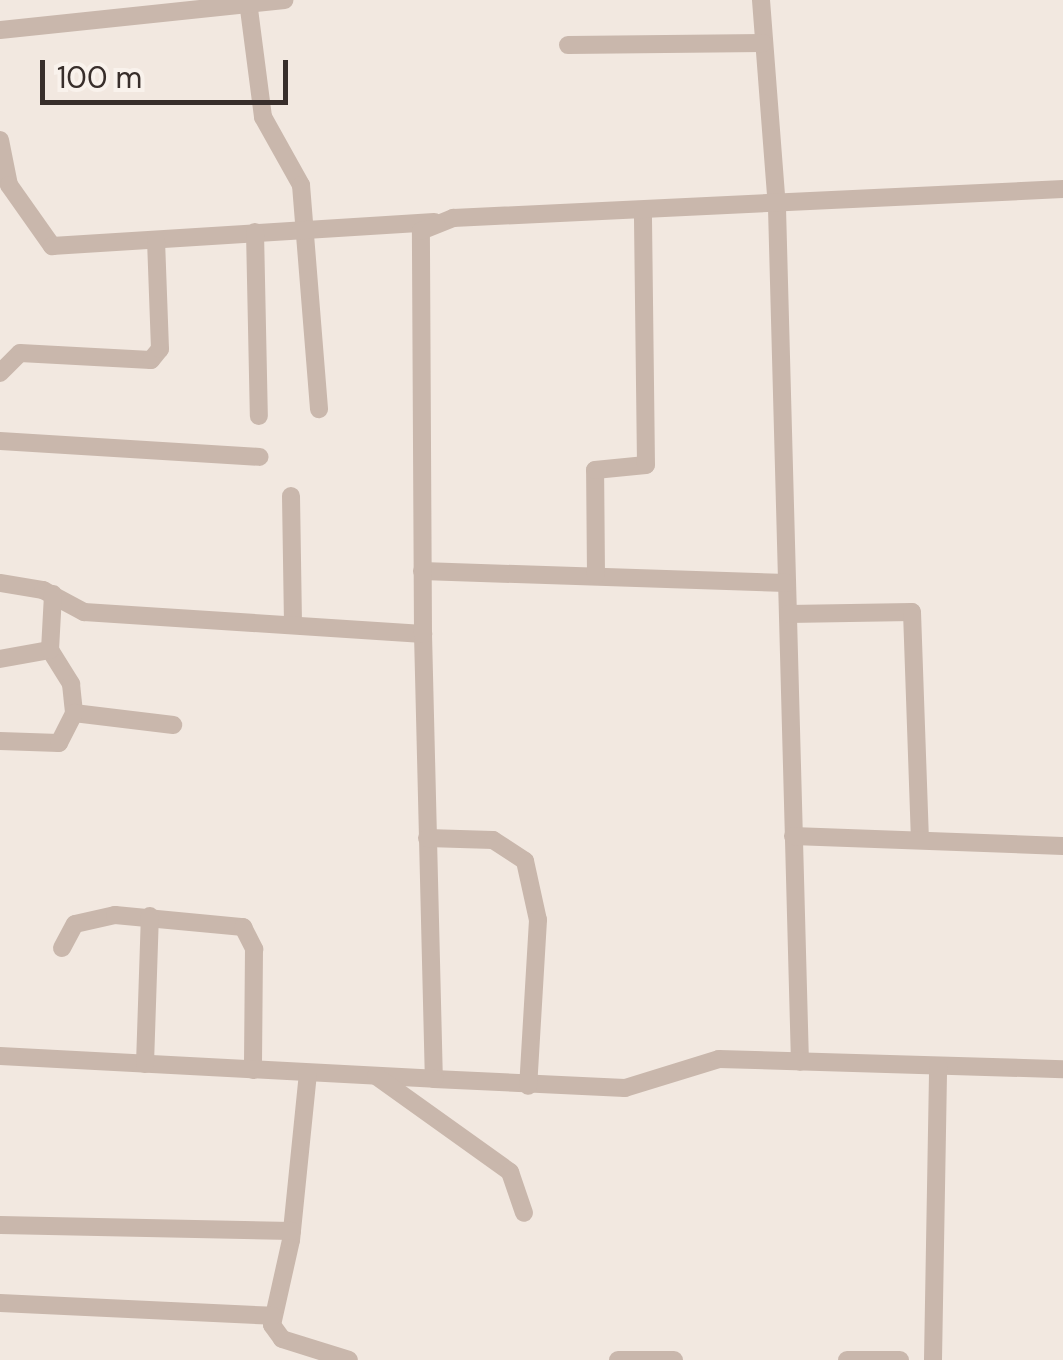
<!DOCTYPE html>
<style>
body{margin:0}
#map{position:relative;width:1063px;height:1360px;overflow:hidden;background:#f2e8e0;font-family:"DM Sans",sans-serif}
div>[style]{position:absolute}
.minor>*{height:18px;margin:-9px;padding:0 9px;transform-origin:9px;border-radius:9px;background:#c9b7ac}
span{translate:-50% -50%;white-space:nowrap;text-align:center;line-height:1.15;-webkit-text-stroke:9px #f9f2ec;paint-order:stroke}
.scale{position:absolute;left:40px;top:60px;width:248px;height:45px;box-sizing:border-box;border:5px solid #382e2b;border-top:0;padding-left:12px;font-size:30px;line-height:35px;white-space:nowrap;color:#382e2b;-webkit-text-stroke:8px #f9f2ec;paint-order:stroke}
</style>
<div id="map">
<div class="minor">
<div style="left:761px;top:0;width:209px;rotate:85.6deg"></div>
<div style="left:777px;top:208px;width:854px;rotate:88.46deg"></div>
<div style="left:249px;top:9px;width:109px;rotate:82.6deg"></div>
<div style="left:263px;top:117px;width:78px;rotate:60.8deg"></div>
<div style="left:301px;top:185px;width:225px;rotate:85.4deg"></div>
<div style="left:0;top:30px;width:286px;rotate:-6deg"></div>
<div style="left:568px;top:45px;width:195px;rotate:-0.6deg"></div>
<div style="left:0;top:140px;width:46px;rotate:78.7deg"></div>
<div style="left:9px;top:185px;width:75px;rotate:54.8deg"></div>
<div style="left:52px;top:246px;width:383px;rotate:-3.6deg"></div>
<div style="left:255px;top:232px;width:184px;rotate:88.8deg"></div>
<div style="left:0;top:373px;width:28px;rotate:-45deg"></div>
<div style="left:20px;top:353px;width:131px;rotate:3.1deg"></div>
<div style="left:151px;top:360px;width:14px;rotate:-51deg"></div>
<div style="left:160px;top:349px;width:109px;rotate:-92.1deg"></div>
<div style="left:0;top:441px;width:260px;rotate:3.5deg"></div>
<div style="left:291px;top:496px;width:128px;rotate:89.1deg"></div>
<div style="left:422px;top:571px;width:365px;rotate:1.9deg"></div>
<div style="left:596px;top:575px;width:105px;rotate:-90.5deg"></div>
<div style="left:595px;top:470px;width:51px;rotate:-5.6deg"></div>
<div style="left:646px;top:465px;width:254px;rotate:-90.7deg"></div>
<div style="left:0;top:583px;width:44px;rotate:9.2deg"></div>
<div style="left:43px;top:590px;width:47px;rotate:28.2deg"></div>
<div style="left:84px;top:612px;width:340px;rotate:3.7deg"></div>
<div style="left:423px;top:634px;width:445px;rotate:88.6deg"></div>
<div style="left:434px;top:1079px;width:191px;rotate:2.7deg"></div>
<div style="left:625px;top:1088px;width:98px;rotate:-17.1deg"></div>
<div style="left:719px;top:1059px;width:344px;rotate:1.7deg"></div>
<div style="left:788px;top:614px;width:124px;rotate:-0.9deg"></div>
<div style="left:912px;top:612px;width:227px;rotate:88deg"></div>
<div style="left:423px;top:634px;width:403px;rotate:-90.3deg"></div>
<div style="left:421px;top:231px;width:35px;rotate:-22deg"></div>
<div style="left:453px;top:218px;width:611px;rotate:-2.72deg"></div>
<div style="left:50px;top:650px;width:40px;rotate:58deg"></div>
<div style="left:71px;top:684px;width:29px;rotate:84deg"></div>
<div style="left:74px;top:713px;width:100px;rotate:6.9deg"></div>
<div style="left:0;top:659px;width:51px;rotate:-10.2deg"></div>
<div style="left:50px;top:650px;width:56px;rotate:-86.9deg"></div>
<div style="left:0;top:741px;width:59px;rotate:1.9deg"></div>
<div style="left:59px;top:743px;width:34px;rotate:-63deg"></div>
<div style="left:793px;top:836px;width:270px;rotate:2.1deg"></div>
<div style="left:427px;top:838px;width:66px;rotate:1.7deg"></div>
<div style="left:493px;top:840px;width:38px;rotate:33deg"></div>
<div style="left:525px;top:861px;width:60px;rotate:77.6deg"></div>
<div style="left:538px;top:920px;width:166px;rotate:93.4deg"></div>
<div style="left:62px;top:948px;width:27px;rotate:-62deg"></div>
<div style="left:75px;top:924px;width:41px;rotate:-12.7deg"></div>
<div style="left:115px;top:915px;width:129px;rotate:5.4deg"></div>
<div style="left:243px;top:927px;width:25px;rotate:63deg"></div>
<div style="left:254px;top:949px;width:121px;rotate:90.5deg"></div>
<div style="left:0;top:1056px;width:435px;rotate:3deg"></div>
<div style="left:145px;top:1064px;width:148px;rotate:-88.1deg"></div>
<div style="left:308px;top:1073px;width:168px;rotate:95.8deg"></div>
<div style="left:291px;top:1240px;width:87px;rotate:102.6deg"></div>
<div style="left:272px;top:1325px;width:17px;rotate:54deg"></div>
<div style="left:282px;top:1339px;width:70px;rotate:17.4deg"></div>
<div style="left:376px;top:1076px;width:165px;rotate:35.6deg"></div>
<div style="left:510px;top:1172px;width:43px;rotate:71.1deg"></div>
<div style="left:0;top:1225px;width:292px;rotate:1.2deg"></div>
<div style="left:0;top:1303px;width:273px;rotate:2.7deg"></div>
<div style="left:618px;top:1360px;width:56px"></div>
<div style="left:847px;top:1360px;width:53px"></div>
<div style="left:933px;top:1360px;width:294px;rotate:-89deg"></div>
</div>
<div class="scale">100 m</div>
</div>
